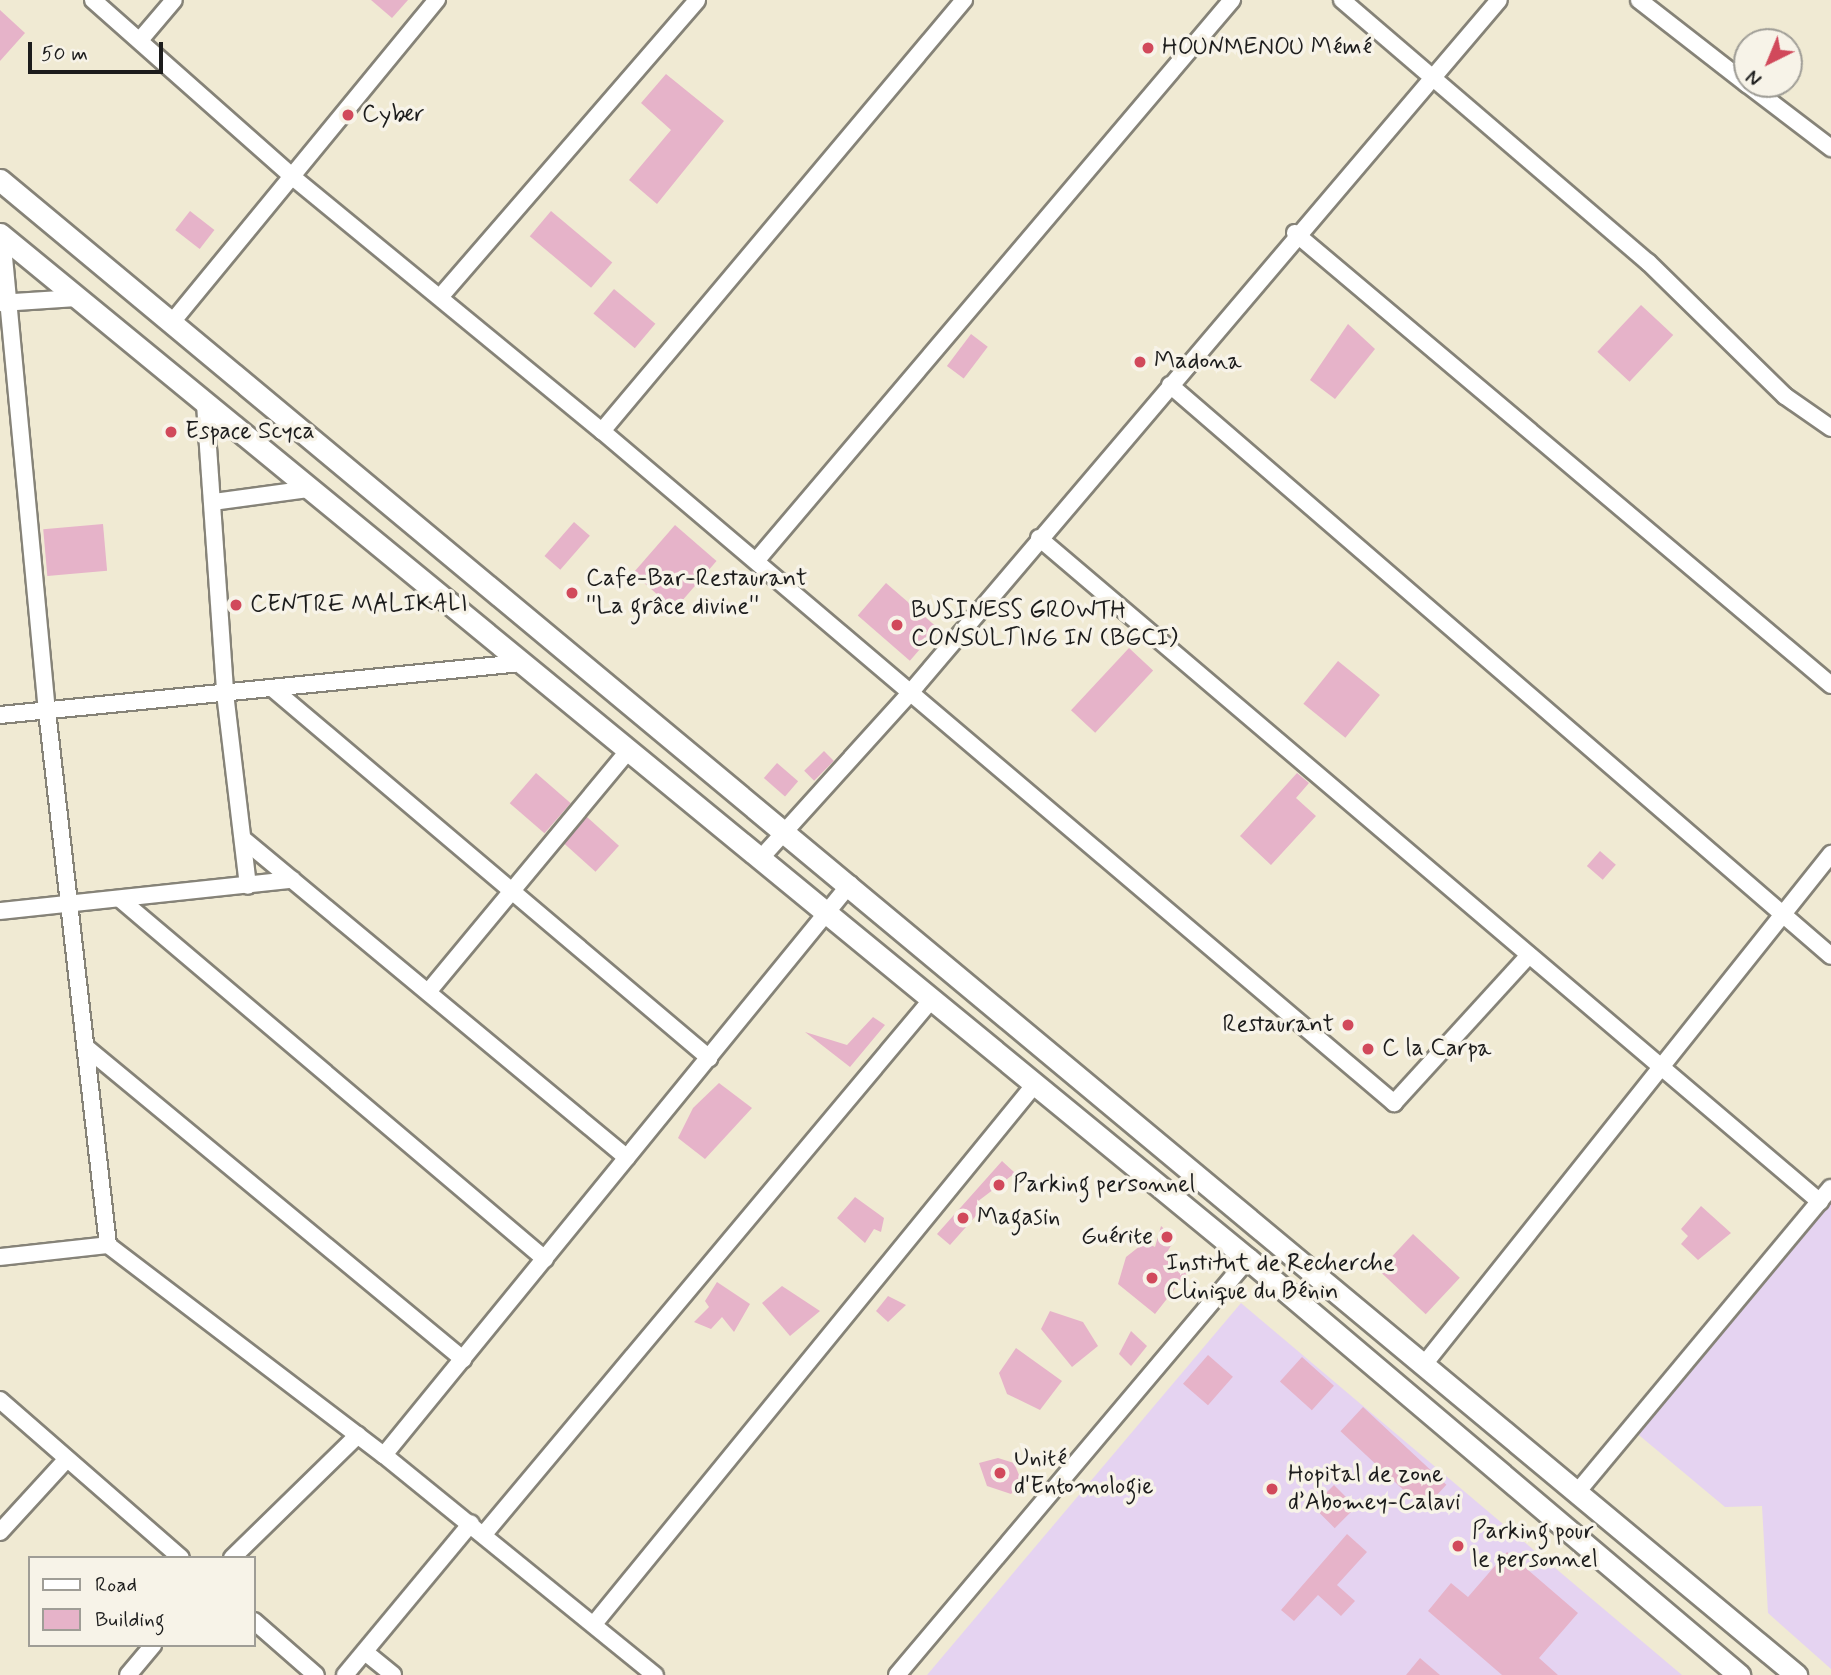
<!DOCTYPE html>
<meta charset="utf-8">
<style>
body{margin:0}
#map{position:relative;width:1831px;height:1675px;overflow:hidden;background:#f0ead3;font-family:Mynerve,sans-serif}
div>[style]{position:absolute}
.built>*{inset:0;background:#e5d3f1}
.building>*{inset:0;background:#e6b3c9;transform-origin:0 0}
.roads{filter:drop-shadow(2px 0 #868378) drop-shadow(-2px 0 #868378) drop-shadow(0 2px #868378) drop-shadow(0 -2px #868378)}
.minor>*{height:16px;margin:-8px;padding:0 8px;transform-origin:8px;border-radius:8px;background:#fff}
.tertiary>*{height:21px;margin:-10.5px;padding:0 10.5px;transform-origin:10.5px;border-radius:10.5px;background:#fff}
.dots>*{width:19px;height:19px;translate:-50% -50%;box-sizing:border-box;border:4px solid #f7f3e8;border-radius:50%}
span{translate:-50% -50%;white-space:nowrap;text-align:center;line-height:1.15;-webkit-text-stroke:7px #f7f3e8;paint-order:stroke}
.poi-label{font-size:24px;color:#1c1c1c}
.left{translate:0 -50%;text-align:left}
.right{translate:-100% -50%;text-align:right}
.legend{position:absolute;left:28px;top:1556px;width:228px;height:91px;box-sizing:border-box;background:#f7f3e8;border:2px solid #9f9d96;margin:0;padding:9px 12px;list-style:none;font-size:21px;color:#1c1c1c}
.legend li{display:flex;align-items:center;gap:14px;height:35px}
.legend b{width:35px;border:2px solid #9f9d96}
.north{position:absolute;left:1733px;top:28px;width:70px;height:70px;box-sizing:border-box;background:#f7f3e8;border:2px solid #9f9d96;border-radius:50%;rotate:223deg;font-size:19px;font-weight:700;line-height:28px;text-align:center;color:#1c1c1c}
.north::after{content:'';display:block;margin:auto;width:24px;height:32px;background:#d1495b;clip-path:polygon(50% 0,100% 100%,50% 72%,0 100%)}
.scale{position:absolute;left:28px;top:42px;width:135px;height:32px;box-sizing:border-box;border:4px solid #1c1c1c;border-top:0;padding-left:9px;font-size:21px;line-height:24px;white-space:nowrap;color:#1c1c1c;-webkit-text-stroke:5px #f7f3e8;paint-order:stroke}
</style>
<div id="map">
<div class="built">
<div style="clip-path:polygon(1831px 1195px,1831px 1669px,1768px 1613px,1762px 1506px,1725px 1507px,1634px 1431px)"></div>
<div style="clip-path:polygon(1241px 1303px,1682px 1675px,927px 1675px)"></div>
</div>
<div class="building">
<div style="clip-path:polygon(371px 0,408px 0,392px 18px)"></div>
<div style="clip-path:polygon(0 10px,25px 33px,0 61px)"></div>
<div style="clip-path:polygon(666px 74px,724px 121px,657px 204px,629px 180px,671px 130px,641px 103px)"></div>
<div style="left:190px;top:211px;width:31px;height:24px;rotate:38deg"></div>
<div style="left:551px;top:211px;width:80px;height:33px;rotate:40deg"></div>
<div style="left:614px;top:289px;width:54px;height:32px;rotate:40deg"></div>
<div style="left:1641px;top:305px;width:44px;height:64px;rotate:43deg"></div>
<div style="clip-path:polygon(1348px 324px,1375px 349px,1335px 399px,1310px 380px)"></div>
<div style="left:971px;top:334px;width:21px;height:40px;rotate:37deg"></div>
<div style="left:574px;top:522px;width:21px;height:45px;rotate:41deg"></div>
<div style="left:103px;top:524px;width:47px;height:60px;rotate:85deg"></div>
<div style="left:675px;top:525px;width:55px;height:64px;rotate:41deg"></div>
<div style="left:886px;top:583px;width:69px;height:43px;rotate:41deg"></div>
<div style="left:1129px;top:648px;width:33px;height:85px;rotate:43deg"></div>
<div style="left:1338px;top:661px;width:54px;height:55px;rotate:39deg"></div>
<div style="left:824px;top:751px;width:14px;height:28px;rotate:45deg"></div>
<div style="left:777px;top:763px;width:28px;height:20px;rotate:41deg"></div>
<div style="left:536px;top:773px;width:46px;height:40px;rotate:41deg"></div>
<div style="clip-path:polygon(1297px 773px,1309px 783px,1296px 798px,1316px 816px,1271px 865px,1240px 836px)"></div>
<div style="left:587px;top:817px;width:43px;height:35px;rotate:42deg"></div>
<div style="left:1600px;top:851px;width:21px;height:20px;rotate:41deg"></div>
<div style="clip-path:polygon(873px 1017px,885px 1025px,850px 1067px,805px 1032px,847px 1045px)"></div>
<div style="clip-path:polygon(719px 1083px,752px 1108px,705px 1159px,678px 1138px,693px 1108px)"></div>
<div style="clip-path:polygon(1002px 1161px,1015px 1173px,977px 1202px,982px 1209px,950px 1245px,937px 1234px)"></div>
<div style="clip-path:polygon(855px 1197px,884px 1218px,881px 1232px,874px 1229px,865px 1243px,837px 1218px)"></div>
<div style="clip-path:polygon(1701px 1206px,1731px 1233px,1698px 1260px,1681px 1244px,1688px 1236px,1681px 1229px)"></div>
<div style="clip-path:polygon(1161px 1226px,1175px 1239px,1166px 1254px,1188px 1272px,1155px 1314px,1118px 1284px,1126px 1257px,1145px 1242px,1155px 1247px)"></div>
<div style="left:1413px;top:1234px;width:64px;height:50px;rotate:43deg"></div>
<div style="clip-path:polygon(717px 1282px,750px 1304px,734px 1332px,722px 1317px,711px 1329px,694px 1322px,709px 1307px,705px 1301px)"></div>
<div style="clip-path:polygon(782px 1286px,820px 1311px,790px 1336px,762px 1303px)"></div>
<div style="clip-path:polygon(888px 1296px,906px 1305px,888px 1322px,876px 1311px)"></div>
<div style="clip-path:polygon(1050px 1311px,1083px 1322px,1098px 1346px,1072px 1367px,1041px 1329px)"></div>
<div style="clip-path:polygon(1131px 1331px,1147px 1346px,1131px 1366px,1119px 1354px)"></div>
<div style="clip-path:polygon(1016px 1348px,1062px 1381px,1040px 1410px,1007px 1394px,999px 1373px)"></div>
<div style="left:1208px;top:1355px;width:33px;height:38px;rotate:41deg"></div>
<div style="left:1302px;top:1357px;width:43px;height:33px;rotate:42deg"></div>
<div style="left:1363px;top:1407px;width:114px;height:33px;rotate:43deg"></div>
<div style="clip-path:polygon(998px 1458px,1014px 1463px,1022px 1482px,1011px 1494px,987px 1486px,979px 1463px)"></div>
<div style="left:1334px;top:1485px;width:31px;height:30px;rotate:45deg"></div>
<div style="clip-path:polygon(1347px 1534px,1367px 1552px,1337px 1585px,1355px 1601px,1341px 1616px,1318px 1595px,1294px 1621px,1281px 1610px)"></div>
<div style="clip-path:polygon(1507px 1552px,1578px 1613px,1539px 1658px,1558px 1675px,1502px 1675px,1428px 1611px,1451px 1583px,1468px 1597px)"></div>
<div style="clip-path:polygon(1420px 1658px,1440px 1675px,1406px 1675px)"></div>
</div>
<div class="roads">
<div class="minor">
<div style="left:93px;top:0;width:270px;rotate:41.5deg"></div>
<div style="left:295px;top:179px;width:397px;rotate:39.4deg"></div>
<div style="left:602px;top:431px;width:1039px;rotate:40.31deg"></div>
<div style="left:1394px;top:1103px;width:200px;rotate:-47.6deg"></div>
<div style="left:1342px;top:0;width:403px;rotate:40.6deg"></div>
<div style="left:1648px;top:262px;width:192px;rotate:44.4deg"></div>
<div style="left:1785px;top:396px;width:56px;rotate:34.8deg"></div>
<div style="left:1639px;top:0;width:137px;rotate:37.9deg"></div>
<div style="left:140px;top:40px;width:52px;rotate:-49.6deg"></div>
<div style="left:1747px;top:84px;width:106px;rotate:37.3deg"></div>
<div style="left:1295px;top:233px;width:701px;rotate:40.14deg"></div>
<div style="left:2px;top:236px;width:477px;rotate:84.6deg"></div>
<div style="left:47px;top:711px;width:537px;rotate:83.48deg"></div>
<div style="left:441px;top:296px;width:391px;rotate:-49.1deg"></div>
<div style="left:0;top:303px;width:76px;rotate:-3.8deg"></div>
<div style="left:173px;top:321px;width:416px;rotate:-50.6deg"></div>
<div style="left:1170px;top:385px;width:873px;rotate:40.82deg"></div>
<div style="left:205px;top:404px;width:290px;rotate:86deg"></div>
<div style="left:225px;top:693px;width:194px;rotate:83.2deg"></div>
<div style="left:602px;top:431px;width:563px;rotate:-49.97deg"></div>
<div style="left:213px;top:502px;width:97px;rotate:-7.7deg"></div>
<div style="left:1039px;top:538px;width:1025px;rotate:40.37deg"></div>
<div style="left:756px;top:561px;width:736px;rotate:-49.69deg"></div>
<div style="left:272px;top:688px;width:573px;rotate:40.25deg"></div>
<div style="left:0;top:715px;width:524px;rotate:-5.7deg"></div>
<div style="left:243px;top:839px;width:499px;rotate:39.7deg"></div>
<div style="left:760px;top:859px;width:224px;rotate:-47.9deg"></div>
<div style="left:910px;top:693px;width:909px;rotate:-49.64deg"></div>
<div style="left:120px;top:899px;width:557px;rotate:40.27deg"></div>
<div style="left:0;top:911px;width:294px;rotate:-6.1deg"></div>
<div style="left:428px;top:992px;width:313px;rotate:-50.3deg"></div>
<div style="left:88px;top:1049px;width:487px;rotate:39.6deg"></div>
<div style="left:0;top:1257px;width:109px;rotate:-6.3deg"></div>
<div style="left:108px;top:1245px;width:347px;rotate:37.3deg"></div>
<div style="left:384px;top:1455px;width:349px;rotate:39.1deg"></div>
<div style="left:1426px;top:1362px;width:650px;rotate:-51.44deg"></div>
<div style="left:0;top:1400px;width:240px;rotate:41.1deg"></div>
<div style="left:384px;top:1455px;width:737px;rotate:-50.78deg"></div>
<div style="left:1579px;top:1490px;width:393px;rotate:-50.2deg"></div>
<div style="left:0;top:1532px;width:99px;rotate:-47.5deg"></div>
<div style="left:484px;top:1534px;width:698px;rotate:-50.06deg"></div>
<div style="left:232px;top:1558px;width:176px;rotate:-44.3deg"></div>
<div style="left:254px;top:1621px;width:82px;rotate:41.1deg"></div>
<div style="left:594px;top:1624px;width:697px;rotate:-50.76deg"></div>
<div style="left:365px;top:1652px;width:36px;rotate:39deg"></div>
<div style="left:128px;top:1675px;width:39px;rotate:-50deg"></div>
<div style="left:345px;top:1675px;width:197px;rotate:-50.3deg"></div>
<div style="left:897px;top:1675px;width:544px;rotate:-49.84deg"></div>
</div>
<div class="tertiary">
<div style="left:0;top:180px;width:2337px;rotate:39.77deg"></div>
<div style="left:0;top:234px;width:1615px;rotate:39.4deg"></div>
<div style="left:1248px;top:1259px;width:644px;rotate:40.27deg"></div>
</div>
</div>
<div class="dots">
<div style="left:1148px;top:48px;background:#d1495b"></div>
<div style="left:348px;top:115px;background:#d1495b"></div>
<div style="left:1140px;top:362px;background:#d1495b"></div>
<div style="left:171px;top:432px;background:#d1495b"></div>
<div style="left:572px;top:593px;background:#d1495b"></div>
<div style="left:236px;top:605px;background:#d1495b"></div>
<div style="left:897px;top:625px;background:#d1495b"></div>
<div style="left:1348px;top:1025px;background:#d1495b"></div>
<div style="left:1368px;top:1049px;background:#d1495b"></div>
<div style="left:999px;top:1185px;background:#d1495b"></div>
<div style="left:963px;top:1218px;background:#d1495b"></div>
<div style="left:1167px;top:1237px;background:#d1495b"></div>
<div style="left:1152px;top:1278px;background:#d1495b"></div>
<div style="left:1000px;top:1473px;background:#d1495b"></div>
<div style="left:1272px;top:1489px;background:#d1495b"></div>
<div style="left:1458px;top:1546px;background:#d1495b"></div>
</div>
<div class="poi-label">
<span class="left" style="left:1162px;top:48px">HOUNMENOU Mémé</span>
<span class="left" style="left:362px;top:115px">Cyber</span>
<span class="left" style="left:1154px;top:362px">Madona</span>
<span class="left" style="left:185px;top:432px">Espace Scyca</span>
<span class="left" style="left:586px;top:593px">Cafe-Bar-Restaurant<br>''La grâce divine''</span>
<span class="left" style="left:250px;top:605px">CENTRE MALIKALI</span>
<span class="left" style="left:911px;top:625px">BUSINESS GROWTH<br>CONSULTING IN (BGCI)</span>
<span class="right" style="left:1334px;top:1025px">Restaurant</span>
<span class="left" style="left:1382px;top:1049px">C la Carpa</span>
<span class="left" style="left:1013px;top:1185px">Parking personnel</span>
<span class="left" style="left:977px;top:1218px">Magasin</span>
<span class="right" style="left:1153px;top:1237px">Guérite</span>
<span class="left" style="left:1166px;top:1278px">Institut de Recherche<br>Clinique du Bénin</span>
<span class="left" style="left:1014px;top:1473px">Unité<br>d'Entomologie</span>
<span class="left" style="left:1288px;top:1489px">Hopital de zone<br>d’Abomey-Calavi</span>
<span class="left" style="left:1472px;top:1546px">Parking pour<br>le personnel</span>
</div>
<ul class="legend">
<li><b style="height:9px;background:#fff"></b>Road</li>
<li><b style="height:19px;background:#e6b3c9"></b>Building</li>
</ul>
<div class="north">N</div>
<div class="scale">50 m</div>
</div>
